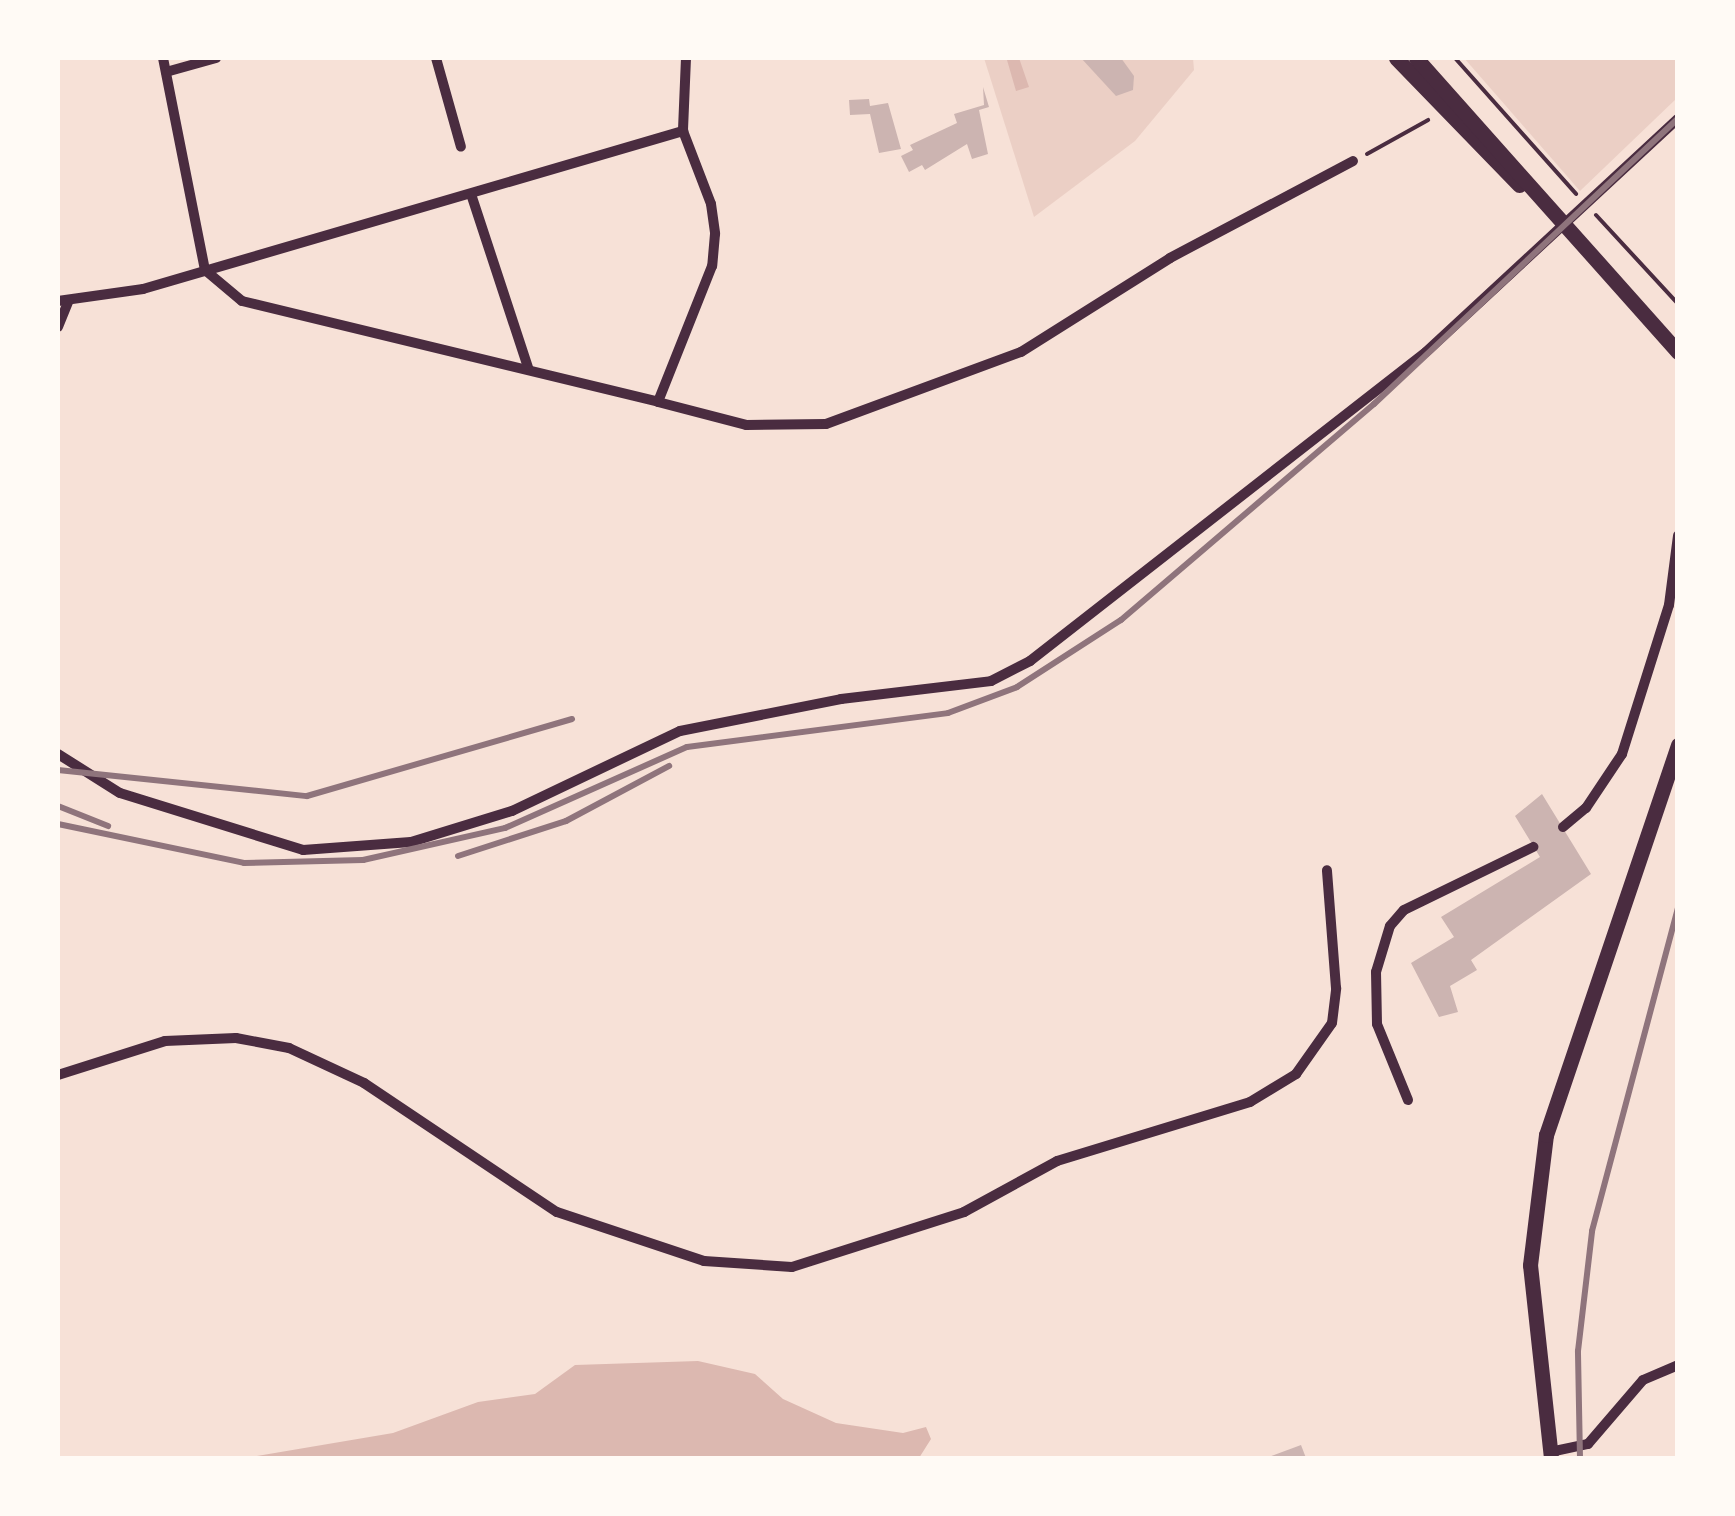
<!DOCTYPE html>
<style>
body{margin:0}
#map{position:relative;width:1735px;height:1516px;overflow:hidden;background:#f7e1d7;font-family:Roboto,sans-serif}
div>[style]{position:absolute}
.green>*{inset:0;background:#ebcfc5}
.water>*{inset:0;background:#dcb8b0}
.building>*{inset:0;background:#ccb4b1}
.path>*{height:4px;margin:-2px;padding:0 2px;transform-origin:2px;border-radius:2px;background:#4a2c40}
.minor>*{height:10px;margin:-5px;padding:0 5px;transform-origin:5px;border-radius:5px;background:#4a2c40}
.primary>*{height:15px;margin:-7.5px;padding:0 7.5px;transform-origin:7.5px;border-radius:7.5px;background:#4a2c40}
.rail>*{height:6px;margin:-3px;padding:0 3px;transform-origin:3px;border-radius:3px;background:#8f747c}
span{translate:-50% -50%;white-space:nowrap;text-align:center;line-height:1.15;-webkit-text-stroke:9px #fffaf5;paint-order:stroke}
.frame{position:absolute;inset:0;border:60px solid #fffaf5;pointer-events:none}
</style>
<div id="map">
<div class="green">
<div style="clip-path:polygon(984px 58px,1193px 58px,1194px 70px,1135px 141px,1034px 217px)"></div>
<div style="clip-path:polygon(1464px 58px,1677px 58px,1677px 98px,1580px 191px)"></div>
</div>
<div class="water">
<div style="clip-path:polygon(1019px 58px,1029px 87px,1016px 91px,1007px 60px)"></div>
<div style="clip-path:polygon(698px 1361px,755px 1374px,783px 1399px,836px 1423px,903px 1433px,926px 1427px,931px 1439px,919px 1458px,245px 1458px,393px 1433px,478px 1402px,535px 1394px,575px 1365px)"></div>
</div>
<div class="building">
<div style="clip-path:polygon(1081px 58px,1121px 58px,1134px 76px,1133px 90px,1116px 96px)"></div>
<div style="clip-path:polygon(983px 87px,989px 107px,979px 110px,988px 154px,972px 159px,967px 144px,925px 170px,922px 165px,909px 172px,901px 156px,913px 150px,910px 145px,957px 123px,954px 114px,984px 105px)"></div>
<div style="clip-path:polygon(869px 99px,870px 106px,888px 103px,901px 149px,879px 153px,870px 114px,850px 115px,849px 100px)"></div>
<div style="clip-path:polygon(1542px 794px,1591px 874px,1471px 960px,1477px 970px,1450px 986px,1458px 1012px,1439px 1017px,1411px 963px,1454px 937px,1441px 917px,1540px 857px,1515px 816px)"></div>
<div style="clip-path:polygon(1301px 1445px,1306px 1458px,1266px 1458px)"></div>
</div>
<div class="path">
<div style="left:1455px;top:58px;width:182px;rotate:48.3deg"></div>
<div style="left:1367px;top:154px;width:70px;rotate:-29.1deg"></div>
<div style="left:1596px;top:215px;width:121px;rotate:47.3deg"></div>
</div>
<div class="minor">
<div style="left:163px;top:58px;width:216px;rotate:78.8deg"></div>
<div style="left:436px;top:58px;width:92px;rotate:74.3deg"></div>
<div style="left:686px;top:58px;width:73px;rotate:92.4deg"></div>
<div style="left:683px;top:131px;width:78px;rotate:69deg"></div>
<div style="left:711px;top:204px;width:30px;rotate:82deg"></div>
<div style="left:715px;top:234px;width:32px;rotate:95deg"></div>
<div style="left:712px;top:266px;width:146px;rotate:111.7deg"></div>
<div style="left:658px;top:402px;width:91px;rotate:14.6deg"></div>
<div style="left:746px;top:425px;width:80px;rotate:-0.7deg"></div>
<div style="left:826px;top:424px;width:208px;rotate:-20.3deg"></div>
<div style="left:1021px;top:352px;width:176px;rotate:-32.2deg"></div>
<div style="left:1170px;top:258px;width:207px;rotate:-27.9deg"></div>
<div style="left:166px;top:72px;width:52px;rotate:-15.6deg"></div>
<div style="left:471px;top:194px;width:185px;rotate:71.8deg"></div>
<div style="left:205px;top:270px;width:48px;rotate:40deg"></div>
<div style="left:242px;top:301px;width:428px;rotate:13.6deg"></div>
<div style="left:58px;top:301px;width:86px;rotate:-8deg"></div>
<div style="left:143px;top:289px;width:563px;rotate:-16.31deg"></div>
<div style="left:58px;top:327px;width:29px;rotate:-68deg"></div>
<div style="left:58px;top:754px;width:73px;rotate:32.2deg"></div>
<div style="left:120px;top:793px;width:192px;rotate:17.3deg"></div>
<div style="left:303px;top:850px;width:108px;rotate:-4.2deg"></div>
<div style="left:411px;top:842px;width:106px;rotate:-17.1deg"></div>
<div style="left:512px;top:811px;width:186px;rotate:-25.5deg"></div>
<div style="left:680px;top:731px;width:164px;rotate:-11.2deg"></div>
<div style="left:841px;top:699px;width:151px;rotate:-6.8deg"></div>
<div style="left:991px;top:681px;width:44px;rotate:-27.1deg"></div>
<div style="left:1030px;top:661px;width:502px;rotate:-37.97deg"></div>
<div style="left:1426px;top:352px;width:343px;rotate:-42.8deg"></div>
<div style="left:1563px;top:827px;width:30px;rotate:-40deg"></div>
<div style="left:1586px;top:808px;width:65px;rotate:-56.3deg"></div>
<div style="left:1622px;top:754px;width:156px;rotate:-72.5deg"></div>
<div style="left:1669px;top:605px;width:70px;rotate:-82.6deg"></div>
<div style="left:58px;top:1075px;width:112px;rotate:-17.6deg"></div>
<div style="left:165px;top:1041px;width:71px;rotate:-2.4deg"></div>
<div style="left:236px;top:1038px;width:54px;rotate:10.7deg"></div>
<div style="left:289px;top:1048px;width:83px;rotate:25deg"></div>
<div style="left:364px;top:1083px;width:232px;rotate:33.8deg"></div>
<div style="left:557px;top:1212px;width:155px;rotate:18.4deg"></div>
<div style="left:704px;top:1261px;width:88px;rotate:3.9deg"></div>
<div style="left:792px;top:1267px;width:181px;rotate:-17.7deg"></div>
<div style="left:964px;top:1212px;width:106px;rotate:-28.7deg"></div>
<div style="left:1057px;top:1161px;width:202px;rotate:-17deg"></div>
<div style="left:1250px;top:1102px;width:54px;rotate:-31.3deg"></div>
<div style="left:1296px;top:1074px;width:62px;rotate:-54.8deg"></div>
<div style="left:1332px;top:1023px;width:35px;rotate:-83deg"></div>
<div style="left:1336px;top:988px;width:118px;rotate:-94.4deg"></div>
<div style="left:1408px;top:1100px;width:82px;rotate:-112.2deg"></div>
<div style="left:1377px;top:1024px;width:52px;rotate:-91.1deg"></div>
<div style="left:1376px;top:972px;width:48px;rotate:-73.1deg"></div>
<div style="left:1390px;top:926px;width:21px;rotate:-49deg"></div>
<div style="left:1404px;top:910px;width:144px;rotate:-26deg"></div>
<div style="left:1550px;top:1452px;width:39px;rotate:-12deg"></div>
<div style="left:1588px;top:1444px;width:84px;rotate:-49.3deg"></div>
<div style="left:1643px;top:1380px;width:38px;rotate:-23deg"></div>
</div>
<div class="primary">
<div style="left:1396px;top:58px;width:177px;rotate:45.9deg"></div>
<div style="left:1416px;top:58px;width:394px;rotate:48.3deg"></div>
<div style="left:1551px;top:1458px;width:194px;rotate:-96.2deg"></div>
<div style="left:1530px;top:1265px;width:131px;rotate:-83deg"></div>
<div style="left:1546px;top:1135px;width:412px;rotate:-71.3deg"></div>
</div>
<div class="rail">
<div style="left:58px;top:770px;width:250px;rotate:6deg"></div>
<div style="left:307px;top:796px;width:276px;rotate:-16.2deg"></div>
<div style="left:58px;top:806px;width:54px;rotate:21.8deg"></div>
<div style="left:58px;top:824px;width:190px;rotate:11.8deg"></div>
<div style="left:244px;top:863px;width:119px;rotate:-1.4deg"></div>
<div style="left:363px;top:860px;width:146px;rotate:-12.7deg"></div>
<div style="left:505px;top:828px;width:199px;rotate:-24deg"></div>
<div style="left:687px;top:747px;width:263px;rotate:-7.4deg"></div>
<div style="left:948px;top:713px;width:74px;rotate:-20.6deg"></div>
<div style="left:1017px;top:687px;width:124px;rotate:-32.8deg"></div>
<div style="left:1121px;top:620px;width:333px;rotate:-40.5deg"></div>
<div style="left:1374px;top:404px;width:417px;rotate:-43.2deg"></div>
<div style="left:458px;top:856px;width:114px;rotate:-18deg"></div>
<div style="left:566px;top:821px;width:117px;rotate:-28.1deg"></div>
<div style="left:1580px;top:1458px;width:107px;rotate:-91.1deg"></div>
<div style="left:1578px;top:1351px;width:121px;rotate:-83.3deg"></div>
<div style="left:1592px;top:1231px;width:334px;rotate:-75.1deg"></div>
</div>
<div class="frame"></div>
</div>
